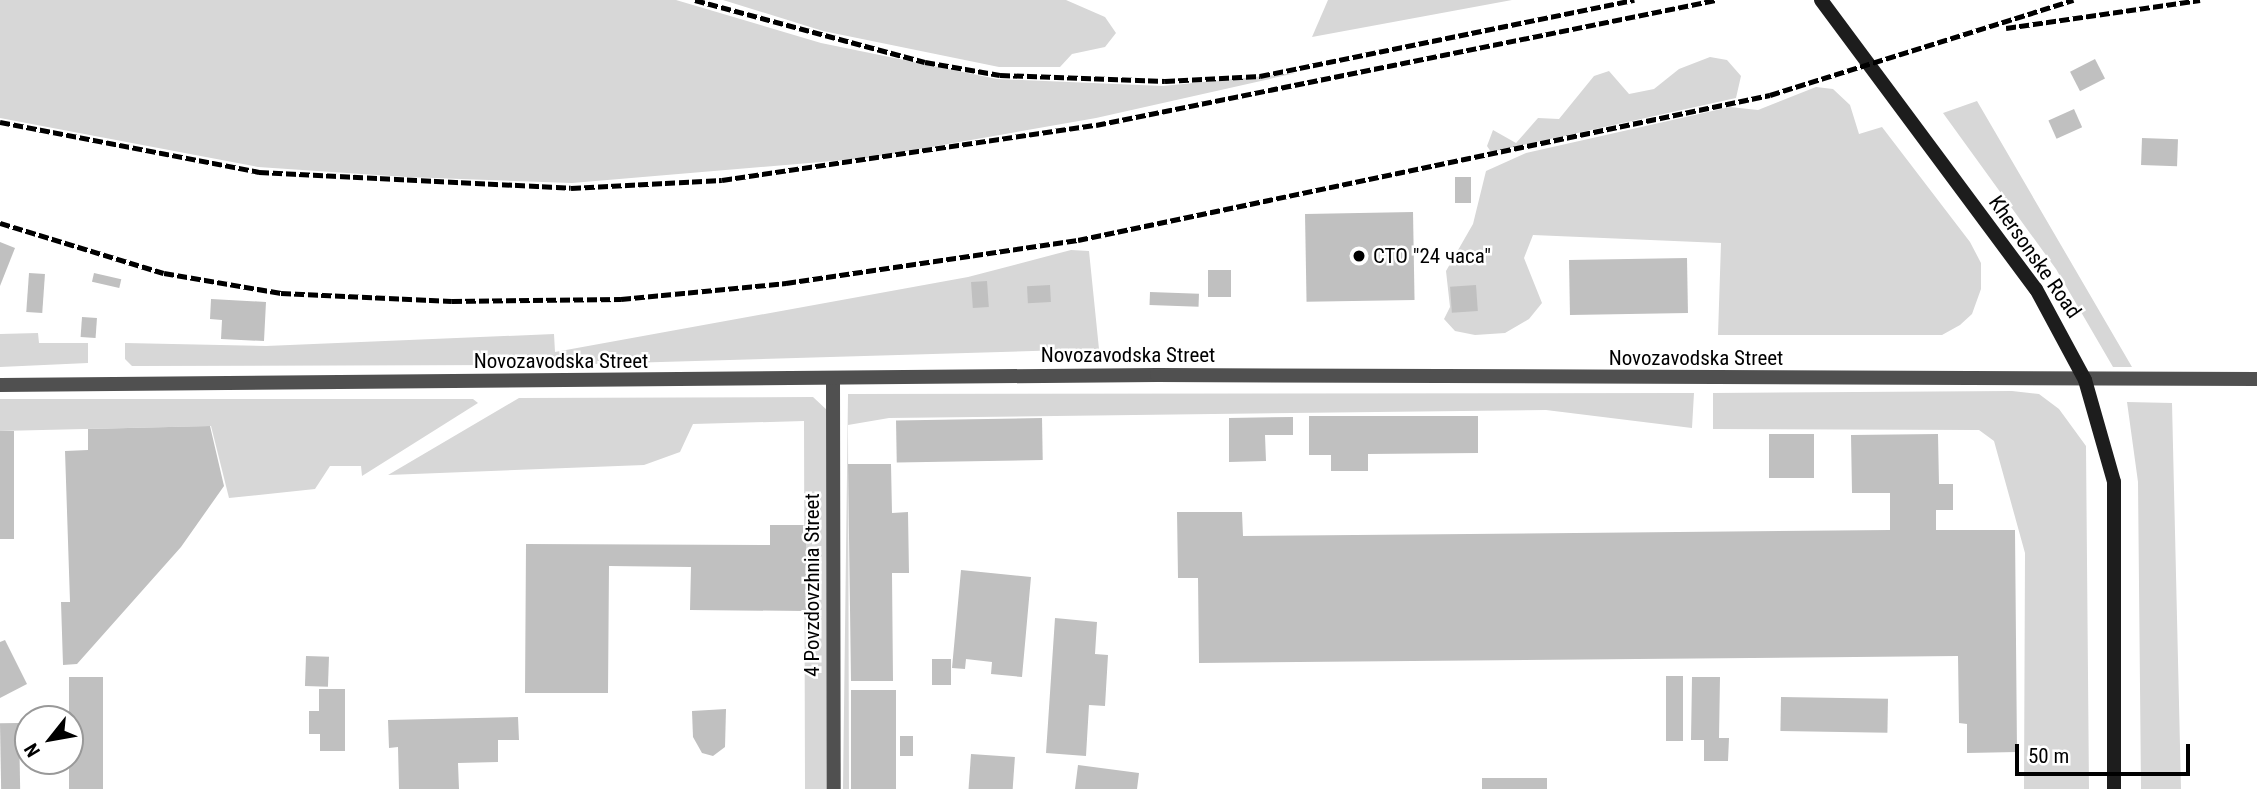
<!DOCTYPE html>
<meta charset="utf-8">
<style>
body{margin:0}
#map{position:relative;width:2257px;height:789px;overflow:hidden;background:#fff;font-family:"Roboto Condensed",sans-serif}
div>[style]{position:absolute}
.green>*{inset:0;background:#d7d7d7}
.building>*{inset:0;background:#c0c0c0;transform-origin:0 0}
.minor>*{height:14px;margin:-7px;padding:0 7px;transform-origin:7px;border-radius:7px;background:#505050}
.tertiary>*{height:14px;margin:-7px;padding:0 7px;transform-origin:7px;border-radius:7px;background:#505050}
.secondary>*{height:14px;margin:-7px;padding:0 7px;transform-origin:7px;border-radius:7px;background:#1d1d1d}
.rail>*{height:5px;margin-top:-2.5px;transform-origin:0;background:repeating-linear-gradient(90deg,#000 0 10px,transparent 0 13.5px)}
.dots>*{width:19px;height:19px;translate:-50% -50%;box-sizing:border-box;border:4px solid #fff;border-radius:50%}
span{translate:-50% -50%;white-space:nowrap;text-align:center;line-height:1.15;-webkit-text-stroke:5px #fff;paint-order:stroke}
.poi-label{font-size:21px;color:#000}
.left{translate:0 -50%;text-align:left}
.street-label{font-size:21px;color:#000}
.north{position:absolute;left:14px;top:705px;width:70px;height:70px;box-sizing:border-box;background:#fff;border:2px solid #999;border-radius:50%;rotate:239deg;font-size:19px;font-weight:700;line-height:28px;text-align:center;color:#000}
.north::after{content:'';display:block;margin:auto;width:24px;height:32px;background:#000;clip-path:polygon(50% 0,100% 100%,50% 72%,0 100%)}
.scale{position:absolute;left:2015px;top:744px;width:175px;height:32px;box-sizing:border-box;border:4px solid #000;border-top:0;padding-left:9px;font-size:21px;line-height:24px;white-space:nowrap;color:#000;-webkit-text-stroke:5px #fff;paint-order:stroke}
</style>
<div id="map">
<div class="green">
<div style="clip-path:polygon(0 0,676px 0,821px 43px,997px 79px,1163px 86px,1296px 73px,1096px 118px,868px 158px,572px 183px,406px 177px,258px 167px,0 118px)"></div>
<div style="clip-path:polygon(723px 0,1066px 0,1105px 17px,1116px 33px,1105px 47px,1072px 54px,1060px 67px,999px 67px,823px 31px)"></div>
<div style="clip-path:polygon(1328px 0,1512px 0,1312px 37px)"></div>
<div style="clip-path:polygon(1710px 57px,1727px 60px,1741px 76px,1736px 98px,1491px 152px,1487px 146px,1493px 130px,1516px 143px,1538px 118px,1559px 119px,1594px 76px,1609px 71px,1629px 94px,1654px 89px,1679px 69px)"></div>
<div style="clip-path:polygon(1816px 87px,1833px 89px,1850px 105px,1859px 134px,1882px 127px,1970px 242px,1981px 263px,1981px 289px,1972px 314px,1960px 325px,1942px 335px,1718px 335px,1721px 243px,1533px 235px,1524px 258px,1542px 303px,1529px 319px,1505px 333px,1475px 335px,1455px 331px,1444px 319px,1450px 307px,1446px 271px,1473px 224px,1486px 171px,1526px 153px,1730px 107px,1758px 110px)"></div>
<div style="clip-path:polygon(1977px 101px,2132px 367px,2113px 367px,2056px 269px,1943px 113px)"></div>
<div style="clip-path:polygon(1071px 250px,1089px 251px,1099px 349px,558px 365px,132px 366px,125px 359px,125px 343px,266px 346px,554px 334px,555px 352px,968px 277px)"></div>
<div style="clip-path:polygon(38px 333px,39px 343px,88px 343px,88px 363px,0 367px,0 334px)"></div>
<div style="clip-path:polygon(2012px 391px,2039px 394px,2059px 409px,2086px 446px,2089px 789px,2024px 789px,2025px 553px,1994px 441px,1979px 430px,1713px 429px,1713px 393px)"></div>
<div style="clip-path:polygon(1694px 393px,1692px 428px,1546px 410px,889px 418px,848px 425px,849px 789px,843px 789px,848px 394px)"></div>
<div style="clip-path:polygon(813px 397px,828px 411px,828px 789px,805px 789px,804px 421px,693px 424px,680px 452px,644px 465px,388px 475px,519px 398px)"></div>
<div style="clip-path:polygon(0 399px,473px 399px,478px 403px,362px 476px,361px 466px,330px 466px,315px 489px,229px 498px,211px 426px,0 431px)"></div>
<div style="clip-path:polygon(2127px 402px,2172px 403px,2181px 789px,2141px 789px,2138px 482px)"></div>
</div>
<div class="building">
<div style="left:2095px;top:59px;width:22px;height:28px;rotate:63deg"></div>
<div style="left:2074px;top:109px;width:20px;height:28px;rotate:66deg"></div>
<div style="left:2142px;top:138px;width:36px;height:27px;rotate:2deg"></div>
<div style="left:1455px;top:177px;width:16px;height:26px"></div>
<div style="left:1413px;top:212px;width:88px;height:108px;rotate:89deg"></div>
<div style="clip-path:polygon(0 242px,15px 248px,0 286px)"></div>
<div style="left:1687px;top:258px;width:55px;height:118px;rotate:89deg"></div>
<div style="left:1208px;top:270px;width:23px;height:27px"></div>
<div style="left:29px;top:273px;width:16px;height:39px;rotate:4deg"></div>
<div style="left:94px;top:273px;width:28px;height:9px;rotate:13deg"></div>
<div style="left:987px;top:281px;width:26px;height:16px;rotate:86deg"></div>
<div style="left:1050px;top:285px;width:17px;height:23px;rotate:87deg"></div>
<div style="left:1476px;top:285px;width:26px;height:26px;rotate:86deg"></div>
<div style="left:1150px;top:292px;width:49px;height:13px;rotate:2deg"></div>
<div style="clip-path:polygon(211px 299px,266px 302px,264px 341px,221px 339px,222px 320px,210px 319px)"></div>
<div style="left:82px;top:317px;width:15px;height:20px;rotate:4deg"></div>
<div style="clip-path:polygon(1309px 416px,1478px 416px,1478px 453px,1368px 454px,1368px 471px,1331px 471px,1331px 455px,1309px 455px)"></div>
<div style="clip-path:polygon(1293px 417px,1293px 435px,1265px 435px,1266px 461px,1229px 462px,1229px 418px)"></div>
<div style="left:1042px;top:418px;width:42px;height:146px;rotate:89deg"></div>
<div style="clip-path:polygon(210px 426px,224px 486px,181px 547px,77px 664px,63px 665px,61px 602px,70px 602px,65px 451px,88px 450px,88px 429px)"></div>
<div style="left:0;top:431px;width:14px;height:108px"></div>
<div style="left:1769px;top:434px;width:45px;height:44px"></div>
<div style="clip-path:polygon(1938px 434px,1939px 484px,1953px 484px,1953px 510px,1936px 510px,1936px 530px,2015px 530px,2017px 752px,1967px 753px,1967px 724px,1959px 723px,1958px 656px,1199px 663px,1198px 578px,1178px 578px,1177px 512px,1242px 512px,1243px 536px,1890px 530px,1890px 493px,1852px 493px,1851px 435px)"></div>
<div style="clip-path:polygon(848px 464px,891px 464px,892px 513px,908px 512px,909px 573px,892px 573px,893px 681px,851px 681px)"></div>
<div style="clip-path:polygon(770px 525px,806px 525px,806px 611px,690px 610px,691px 567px,609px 566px,608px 693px,525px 693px,526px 544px,770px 545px)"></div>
<div style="clip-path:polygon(961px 570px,1031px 577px,1022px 677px,991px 674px,992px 662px,966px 659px,965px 669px,952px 668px)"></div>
<div style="clip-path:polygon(1055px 618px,1097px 622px,1095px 654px,1108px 655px,1105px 706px,1089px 705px,1086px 756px,1046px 753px)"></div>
<div style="clip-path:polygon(5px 640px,27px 684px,0 698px,0 642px)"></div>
<div style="left:306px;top:656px;width:23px;height:30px;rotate:2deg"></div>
<div style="left:951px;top:659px;width:26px;height:19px;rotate:90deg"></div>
<div style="left:1666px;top:676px;width:17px;height:65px"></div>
<div style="left:69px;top:677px;width:34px;height:112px"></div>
<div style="clip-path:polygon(1692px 677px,1720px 677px,1719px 738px,1729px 738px,1728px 761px,1704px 761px,1704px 740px,1691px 740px)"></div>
<div style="clip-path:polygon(319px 689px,345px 689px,345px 751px,320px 751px,320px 734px,309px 734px,309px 711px,319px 711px)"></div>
<div style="left:851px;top:690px;width:45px;height:99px"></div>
<div style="left:1781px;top:697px;width:107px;height:34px;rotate:1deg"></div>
<div style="clip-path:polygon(726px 709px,725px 747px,713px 756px,702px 753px,693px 737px,692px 711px)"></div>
<div style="clip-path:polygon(518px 717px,519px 740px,498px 740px,498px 762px,458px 763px,459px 789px,399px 789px,398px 747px,389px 748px,388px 720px)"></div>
<div style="left:19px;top:723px;width:66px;height:19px;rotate:89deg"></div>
<div style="left:900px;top:736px;width:13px;height:20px"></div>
<div style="left:971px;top:754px;width:44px;height:35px;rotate:4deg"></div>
<div style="clip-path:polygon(1078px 765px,1139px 773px,1137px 789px,1075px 789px)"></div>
<div style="left:1482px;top:778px;width:65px;height:11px"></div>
</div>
<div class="minor">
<div style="left:833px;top:381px;width:408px;rotate:89.9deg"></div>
</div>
<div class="tertiary">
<div style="left:0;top:385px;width:1157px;rotate:-0.5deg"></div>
<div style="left:1157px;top:375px;width:1100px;rotate:0.21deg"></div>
</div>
<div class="secondary">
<div style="left:1821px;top:0;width:360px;rotate:53.4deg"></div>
<div style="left:2036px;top:289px;width:103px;rotate:61.7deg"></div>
<div style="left:2085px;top:380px;width:106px;rotate:74.1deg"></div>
<div style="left:2114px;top:482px;width:307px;rotate:90deg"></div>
</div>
<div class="rail">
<div style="left:695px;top:0;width:238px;rotate:15.1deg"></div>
<div style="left:925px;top:62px;width:76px;rotate:9.8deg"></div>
<div style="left:1000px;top:75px;width:165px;rotate:2.1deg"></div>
<div style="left:1165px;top:81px;width:95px;rotate:-3deg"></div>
<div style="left:1260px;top:76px;width:382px;rotate:-11.5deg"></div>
<div style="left:2006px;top:28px;width:196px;rotate:-8.2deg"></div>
<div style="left:0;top:122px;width:264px;rotate:10.9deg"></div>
<div style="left:259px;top:172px;width:312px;rotate:2.9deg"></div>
<div style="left:571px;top:188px;width:151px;rotate:-3deg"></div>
<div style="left:722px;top:180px;width:378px;rotate:-8.4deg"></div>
<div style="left:1096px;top:125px;width:632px;rotate:-11.4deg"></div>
<div style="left:0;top:223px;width:171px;rotate:17deg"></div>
<div style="left:164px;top:273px;width:119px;rotate:9.7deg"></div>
<div style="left:281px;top:293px;width:171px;rotate:2.7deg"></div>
<div style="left:452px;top:301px;width:169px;rotate:-0.7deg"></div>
<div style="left:621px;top:299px;width:166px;rotate:-5.5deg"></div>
<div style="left:786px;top:283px;width:295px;rotate:-8.4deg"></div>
<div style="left:1078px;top:240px;width:707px;rotate:-11.83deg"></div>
<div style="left:1770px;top:95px;width:318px;rotate:-17.4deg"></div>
</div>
<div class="dots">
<div style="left:1359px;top:256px;background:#000"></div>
</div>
<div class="poi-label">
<span class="left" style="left:1373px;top:256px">СТО "24 часа"</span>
</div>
<div class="street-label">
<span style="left:2035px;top:257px;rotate:55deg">Khersonske Road</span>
<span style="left:1128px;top:355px">Novozavodska Street</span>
<span style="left:1696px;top:358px">Novozavodska Street</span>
<span style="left:561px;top:361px">Novozavodska Street</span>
<span style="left:812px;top:585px;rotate:-90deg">4 Povzdovzhnia Street</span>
</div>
<div class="north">N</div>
<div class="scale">50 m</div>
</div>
